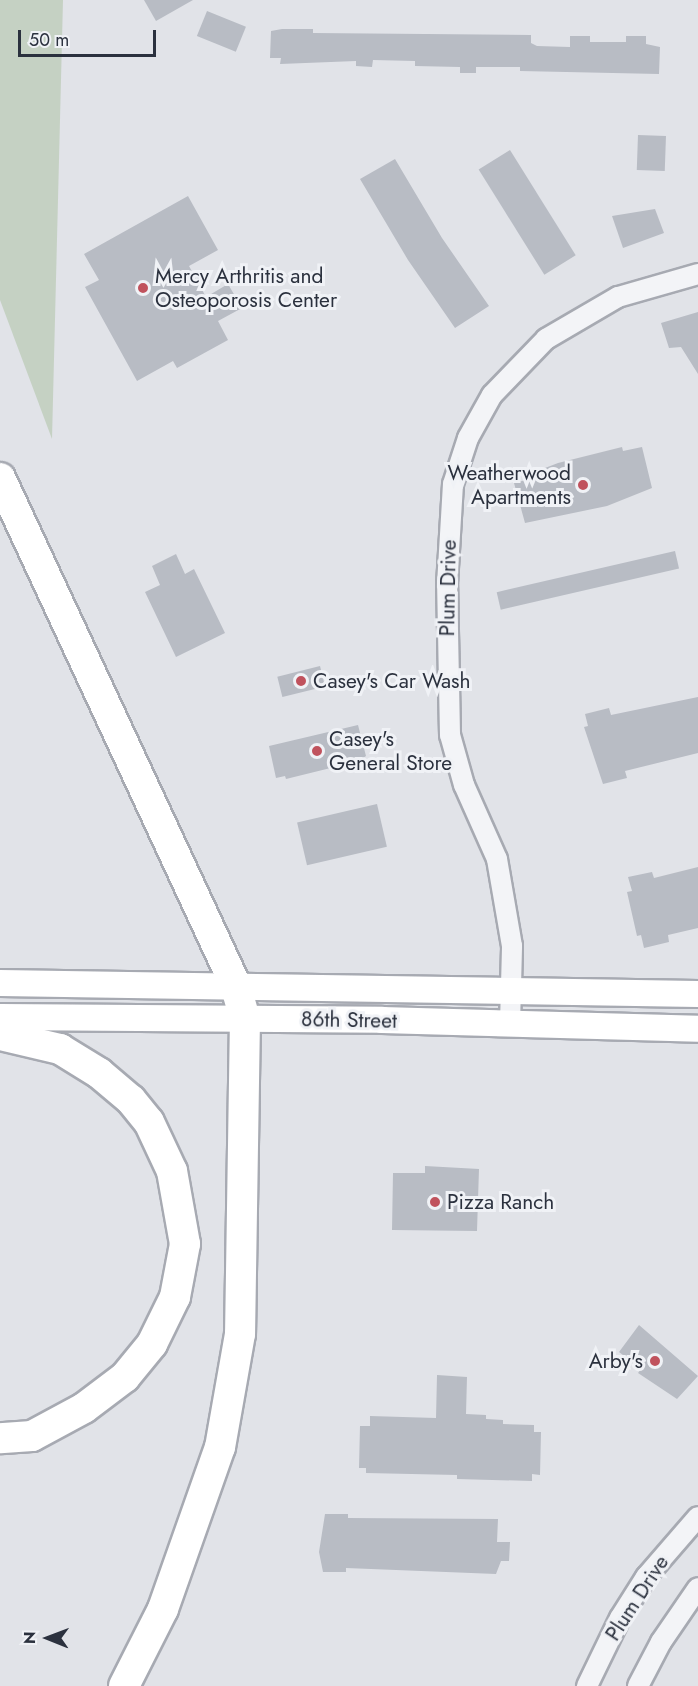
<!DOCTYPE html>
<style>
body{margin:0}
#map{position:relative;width:698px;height:1686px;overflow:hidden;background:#e1e3e8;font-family:Jost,sans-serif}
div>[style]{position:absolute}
.green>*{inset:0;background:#c5d1c3}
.building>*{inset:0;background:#b8bcc4;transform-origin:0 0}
.roads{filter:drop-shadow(2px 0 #a7aab2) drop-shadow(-2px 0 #a7aab2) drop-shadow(0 2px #a7aab2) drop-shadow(0 -2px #a7aab2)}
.minor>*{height:20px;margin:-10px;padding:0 10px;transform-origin:10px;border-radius:10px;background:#f3f4f7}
.major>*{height:26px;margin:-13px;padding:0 13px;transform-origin:13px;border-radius:13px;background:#fff}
.highway>*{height:30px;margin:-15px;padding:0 15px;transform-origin:15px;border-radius:15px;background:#fff}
.dots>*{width:16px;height:16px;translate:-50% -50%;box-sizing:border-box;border:3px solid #f0f2f6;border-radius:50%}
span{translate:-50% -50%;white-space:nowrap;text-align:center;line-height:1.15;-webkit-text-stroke:6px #f0f2f6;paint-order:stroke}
.poi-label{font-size:21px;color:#2b313e}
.left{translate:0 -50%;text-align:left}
.right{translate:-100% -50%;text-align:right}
.street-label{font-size:21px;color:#2b313e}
.north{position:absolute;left:18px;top:1608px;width:60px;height:60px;-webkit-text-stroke:4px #f0f2f6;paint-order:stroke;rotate:271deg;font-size:16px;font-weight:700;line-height:24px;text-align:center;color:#2b313e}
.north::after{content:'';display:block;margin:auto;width:21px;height:27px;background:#2b313e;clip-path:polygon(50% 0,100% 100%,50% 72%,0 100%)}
.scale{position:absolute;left:18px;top:30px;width:138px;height:27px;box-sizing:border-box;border:3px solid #2b313e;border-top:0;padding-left:8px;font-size:18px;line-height:21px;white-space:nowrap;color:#2b313e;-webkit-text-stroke:4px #f0f2f6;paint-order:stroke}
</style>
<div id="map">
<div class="green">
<div style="clip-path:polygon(0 0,63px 0,52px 439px,0 300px)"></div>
</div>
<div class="building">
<div style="clip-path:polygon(144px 0,193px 0,156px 21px)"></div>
<div style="left:207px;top:11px;width:42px;height:27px;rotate:22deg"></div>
<div style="clip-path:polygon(282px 29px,313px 29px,313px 33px,531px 35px,531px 43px,537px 46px,570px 47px,570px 36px,590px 36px,590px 42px,626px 42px,626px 36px,646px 36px,646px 44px,660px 47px,659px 74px,520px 71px,520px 67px,476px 67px,476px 73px,460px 73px,460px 67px,415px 66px,415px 61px,373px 60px,372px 67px,356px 66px,356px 61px,280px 64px,281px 58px,270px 58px,271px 31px)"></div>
<div style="left:638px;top:135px;width:28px;height:35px;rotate:2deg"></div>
<div style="left:510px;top:150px;width:124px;height:37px;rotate:58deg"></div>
<div style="clip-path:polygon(395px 159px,442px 238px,489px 306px,455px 328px,408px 260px,360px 179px)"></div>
<div style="clip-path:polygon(188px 196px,218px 250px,189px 266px,206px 297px,228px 284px,242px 308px,218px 321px,228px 340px,177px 368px,173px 361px,137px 381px,85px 287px,99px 280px,84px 254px)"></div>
<div style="clip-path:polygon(655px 209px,664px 233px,623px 248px,612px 216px)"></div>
<div style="clip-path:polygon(698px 312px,698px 374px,681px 347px,669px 348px,661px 323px)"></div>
<div style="clip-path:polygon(622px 447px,623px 451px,642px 447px,652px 488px,607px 506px,525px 523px,514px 483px,534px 478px,532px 473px,558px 463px)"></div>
<div style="left:675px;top:551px;width:18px;height:183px;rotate:77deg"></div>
<div style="clip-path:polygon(176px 554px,185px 574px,194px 569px,225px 633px,176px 657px,145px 592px,160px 585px,152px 566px)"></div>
<div style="left:320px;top:666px;width:21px;height:44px;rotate:76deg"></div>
<div style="clip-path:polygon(698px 697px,698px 753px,625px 771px,627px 778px,603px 784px,584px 727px,588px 726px,585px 714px,609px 708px,611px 715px)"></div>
<div style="clip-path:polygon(358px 725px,366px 756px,359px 761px,286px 779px,285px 776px,276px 778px,269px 746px)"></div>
<div style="left:377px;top:804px;width:44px;height:82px;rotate:77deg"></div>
<div style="clip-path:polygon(698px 867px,698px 928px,668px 935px,669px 942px,644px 948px,641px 935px,637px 936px,627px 892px,632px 891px,628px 877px,652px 872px,654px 878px)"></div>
<div style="clip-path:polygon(425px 1166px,479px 1169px,477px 1231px,392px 1230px,393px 1173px,425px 1173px)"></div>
<div style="clip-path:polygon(639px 1325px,698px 1376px,677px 1399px,638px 1373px,641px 1369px,619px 1352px)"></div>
<div style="clip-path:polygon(437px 1375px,467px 1377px,466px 1414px,486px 1415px,486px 1419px,503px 1420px,503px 1424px,534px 1425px,534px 1432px,541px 1432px,540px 1475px,532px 1474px,532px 1481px,457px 1479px,457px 1475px,366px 1473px,366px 1468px,359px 1468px,360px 1426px,370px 1426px,370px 1416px,436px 1418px)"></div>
<div style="clip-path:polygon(325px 1514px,348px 1514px,348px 1518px,498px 1519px,497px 1542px,510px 1542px,509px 1561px,501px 1561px,496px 1574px,346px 1568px,346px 1572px,323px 1572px,319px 1552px)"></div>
</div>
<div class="roads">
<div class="minor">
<div style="left:510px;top:1024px;width:78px;rotate:-88.5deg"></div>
<div style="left:512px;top:946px;width:88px;rotate:-99.8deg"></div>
<div style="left:497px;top:859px;width:81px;rotate:-114deg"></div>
<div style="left:464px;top:785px;width:52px;rotate:-105.6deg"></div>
<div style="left:450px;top:735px;width:150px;rotate:-91.1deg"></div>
<div style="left:447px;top:585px;width:101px;rotate:-86.6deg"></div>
<div style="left:453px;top:484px;width:48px;rotate:-71.9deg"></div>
<div style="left:468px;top:438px;width:49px;rotate:-60.8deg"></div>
<div style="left:492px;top:395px;width:78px;rotate:-46deg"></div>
<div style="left:546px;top:339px;width:83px;rotate:-30.3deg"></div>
<div style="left:618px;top:297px;width:83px;rotate:-16deg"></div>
<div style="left:587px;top:1686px;width:76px;rotate:-64.1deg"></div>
<div style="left:620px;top:1618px;width:49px;rotate:-57.6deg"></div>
<div style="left:646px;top:1577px;width:79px;rotate:-49.1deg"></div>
<div style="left:638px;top:1686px;width:50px;rotate:-62.4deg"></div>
<div style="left:661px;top:1642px;width:65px;rotate:-55.6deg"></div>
</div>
<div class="major">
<div style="left:0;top:983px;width:698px;rotate:0.9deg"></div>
<div style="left:0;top:1017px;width:382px;rotate:0.4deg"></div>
<div style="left:382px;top:1020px;width:316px;rotate:1.6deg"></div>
</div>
<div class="highway">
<div style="left:0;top:478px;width:558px;rotate:65.09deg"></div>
<div style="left:235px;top:984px;width:35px;rotate:74deg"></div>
<div style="left:245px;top:1018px;width:316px;rotate:90.9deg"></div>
<div style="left:240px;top:1334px;width:115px;rotate:100deg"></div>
<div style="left:220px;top:1447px;width:172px;rotate:109.4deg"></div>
<div style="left:163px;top:1609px;width:86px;rotate:116.9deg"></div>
<div style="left:0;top:1035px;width:62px;rotate:13.1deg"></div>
<div style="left:60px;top:1049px;width:46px;rotate:31.6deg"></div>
<div style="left:99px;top:1073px;width:42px;rotate:40.2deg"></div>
<div style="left:131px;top:1100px;width:28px;rotate:51deg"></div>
<div style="left:149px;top:1122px;width:54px;rotate:64.9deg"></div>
<div style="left:172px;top:1171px;width:74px;rotate:79.9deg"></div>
<div style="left:185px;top:1244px;width:54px;rotate:100.7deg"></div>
<div style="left:175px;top:1297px;width:52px;rotate:116.1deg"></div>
<div style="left:152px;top:1344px;width:43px;rotate:129.3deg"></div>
<div style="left:125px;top:1377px;width:51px;rotate:142.9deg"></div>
<div style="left:84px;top:1408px;width:59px;rotate:151.7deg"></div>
<div style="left:32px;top:1436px;width:32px;rotate:176deg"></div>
</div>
</div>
<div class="dots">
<div style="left:143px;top:288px;background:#c0525d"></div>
<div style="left:583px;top:485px;background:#c0525d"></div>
<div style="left:301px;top:681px;background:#c0525d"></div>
<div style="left:317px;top:751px;background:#c0525d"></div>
<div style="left:435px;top:1202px;background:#c0525d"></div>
<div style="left:655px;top:1361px;background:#c0525d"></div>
</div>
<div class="poi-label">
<span class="left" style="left:155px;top:288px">Mercy Arthritis and<br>Osteoporosis Center</span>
<span class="right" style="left:571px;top:485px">Weatherwood<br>Apartments</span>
<span class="left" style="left:313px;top:681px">Casey's Car Wash</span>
<span class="left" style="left:329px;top:751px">Casey's<br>General Store</span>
<span class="left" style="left:447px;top:1202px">Pizza Ranch</span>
<span class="right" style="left:643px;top:1361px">Arby's</span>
</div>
<div class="street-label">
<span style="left:448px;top:588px;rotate:-89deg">Plum Drive</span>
<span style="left:349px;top:1020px;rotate:1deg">86th Street</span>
<span style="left:637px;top:1598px;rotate:-57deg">Plum Drive</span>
</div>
<div class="north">N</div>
<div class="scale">50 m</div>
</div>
